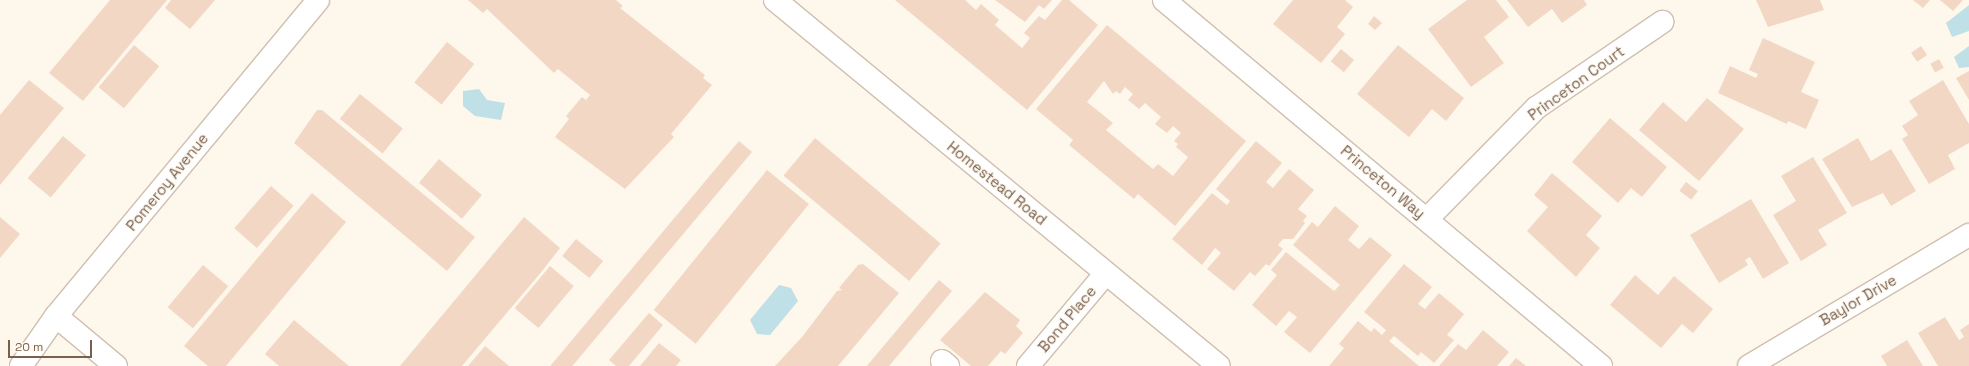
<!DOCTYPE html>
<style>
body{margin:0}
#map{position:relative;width:1969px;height:366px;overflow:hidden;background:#fdf7ec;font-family:"Space Grotesk",sans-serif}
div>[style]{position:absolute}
.water>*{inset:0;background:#c0e0e7}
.building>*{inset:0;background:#f2d8c4;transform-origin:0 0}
.roads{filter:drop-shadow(1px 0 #d0bfb0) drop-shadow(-1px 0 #d0bfb0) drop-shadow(0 1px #d0bfb0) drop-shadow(0 -1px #d0bfb0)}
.minor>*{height:22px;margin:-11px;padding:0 11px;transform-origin:11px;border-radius:11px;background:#fff}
.tertiary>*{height:22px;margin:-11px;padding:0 11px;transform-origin:11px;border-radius:11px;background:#fff}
.secondary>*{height:22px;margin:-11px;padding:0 11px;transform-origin:11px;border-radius:11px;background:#fff}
span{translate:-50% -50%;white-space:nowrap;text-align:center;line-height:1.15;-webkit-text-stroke:3px #fffbf3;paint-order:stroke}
.street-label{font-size:15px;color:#795f4e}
.scale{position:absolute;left:8px;top:340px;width:84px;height:18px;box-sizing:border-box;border:2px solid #795f4e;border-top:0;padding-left:5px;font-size:12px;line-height:14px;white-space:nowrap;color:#795f4e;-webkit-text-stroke:3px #fffbf3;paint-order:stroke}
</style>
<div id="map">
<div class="water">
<div style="clip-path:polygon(1969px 5px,1969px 31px,1952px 37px,1946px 23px)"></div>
<div style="clip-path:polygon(1969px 46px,1969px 67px,1959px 68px,1954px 57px)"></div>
<div style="clip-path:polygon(479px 89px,487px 100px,505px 103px,501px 120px,475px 116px,463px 106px,463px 91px)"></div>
<div style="clip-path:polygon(779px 285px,791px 288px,798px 301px,770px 335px,757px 334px,750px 320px)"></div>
</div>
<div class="building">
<div style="clip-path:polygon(110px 0,167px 0,83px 101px,49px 73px)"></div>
<div style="clip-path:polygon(171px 0,215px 0,190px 29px,165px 8px)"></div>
<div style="clip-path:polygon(468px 0,616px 0,623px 6px,620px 8px,705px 75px,703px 78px,712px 85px,671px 134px,674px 137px,625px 189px,555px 137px,569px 119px,566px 116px,582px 97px,586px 100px,590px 95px,558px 69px,554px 73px,487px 9px,483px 13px)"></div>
<div style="clip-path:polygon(895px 0,965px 0,976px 10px,981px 4px,999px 20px,995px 25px,1022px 48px,1030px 38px,1024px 33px,1039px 16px,1045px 20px,1062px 0,1069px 0,1098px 25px,1027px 110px)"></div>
<div style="clip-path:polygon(995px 0,1052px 0,1044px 9px,1039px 5px,1025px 22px)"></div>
<div style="clip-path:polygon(1293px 0,1345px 0,1353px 7px,1337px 27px,1345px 34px,1321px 63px,1273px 24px)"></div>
<div style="clip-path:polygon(1467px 0,1496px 0,1509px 17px,1484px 37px,1504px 63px,1471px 87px,1428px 29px)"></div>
<div style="clip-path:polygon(1507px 0,1584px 0,1587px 5px,1562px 23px,1552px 9px,1528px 27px)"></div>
<div style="clip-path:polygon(1756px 0,1820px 0,1824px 10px,1768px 27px)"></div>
<div style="clip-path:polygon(1913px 0,1930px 0,1923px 8px)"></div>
<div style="clip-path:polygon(1940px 0,1963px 0,1953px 11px)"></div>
<div style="clip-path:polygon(1374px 16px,1382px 23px,1375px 30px,1368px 24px)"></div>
<div style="clip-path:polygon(evenodd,1107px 25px,1246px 141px,1175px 226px,1138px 194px,1134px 199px,1069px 145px,1073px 140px,1036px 109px,1107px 25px,1104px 81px,1113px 94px,1116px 91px,1120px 94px,1125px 87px,1133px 94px,1128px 100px,1139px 109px,1145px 103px,1161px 117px,1155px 124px,1167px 133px,1173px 126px,1181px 133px,1174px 141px,1178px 144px,1176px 147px,1188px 157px,1173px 176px,1158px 164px,1153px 169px,1106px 130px,1113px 123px,1087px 102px,1104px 81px)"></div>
<div style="clip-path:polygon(1763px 38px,1815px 62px,1801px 92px,1819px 100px,1806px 129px,1788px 121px,1787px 124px,1718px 93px,1730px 66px,1756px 78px,1758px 74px,1749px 70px)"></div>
<div style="left:447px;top:42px;width:35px;height:52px;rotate:39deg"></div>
<div style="left:134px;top:45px;width:33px;height:55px;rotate:40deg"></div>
<div style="clip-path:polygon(1398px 45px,1464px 98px,1446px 121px,1432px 109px,1409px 137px,1357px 94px)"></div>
<div style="left:1921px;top:46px;width:11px;height:12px;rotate:56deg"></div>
<div style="left:1341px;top:49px;width:17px;height:16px;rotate:40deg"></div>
<div style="left:1939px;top:59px;width:10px;height:10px;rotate:61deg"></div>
<div style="clip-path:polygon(1969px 71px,1969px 100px,1956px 78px)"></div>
<div style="clip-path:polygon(29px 80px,64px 108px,0 185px,0 115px)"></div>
<div style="clip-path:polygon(1943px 80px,1969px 124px,1969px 143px,1948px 155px,1955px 169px,1929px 184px,1902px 139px,1908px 135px,1902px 126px,1918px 115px,1909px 101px)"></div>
<div style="left:360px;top:94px;width:55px;height:32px;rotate:39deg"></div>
<div style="clip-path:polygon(1707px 98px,1744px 129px,1699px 181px,1639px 130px,1663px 102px,1686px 122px)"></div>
<div style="clip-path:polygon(317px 110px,322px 110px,475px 237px,447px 271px,294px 143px)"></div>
<div style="clip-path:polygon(1610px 118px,1667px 167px,1642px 197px,1631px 188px,1618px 203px,1572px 162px)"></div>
<div style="left:63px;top:136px;width:30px;height:55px;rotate:40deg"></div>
<div style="left:815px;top:138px;width:164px;height:49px;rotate:40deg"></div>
<div style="clip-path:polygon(1858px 138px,1871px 161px,1891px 149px,1916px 191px,1891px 206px,1883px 193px,1852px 207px,1822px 159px)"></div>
<div style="left:739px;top:141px;width:17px;height:293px;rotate:40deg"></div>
<div style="clip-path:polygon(1256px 141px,1282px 163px,1266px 182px,1273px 188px,1289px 169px,1314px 190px,1298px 209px,1307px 216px,1303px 221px,1305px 223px,1293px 239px,1283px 239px,1278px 245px,1283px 249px,1269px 266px,1266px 264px,1255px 276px,1250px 272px,1234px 291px,1207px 269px,1221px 253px,1215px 248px,1202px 265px,1172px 239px,1212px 193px,1227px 205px,1230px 201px,1216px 189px)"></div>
<div style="clip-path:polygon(1813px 157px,1847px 213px,1818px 230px,1827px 245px,1801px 261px,1773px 215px,1796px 201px,1781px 176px)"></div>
<div style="left:439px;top:159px;width:56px;height:31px;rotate:40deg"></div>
<div style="left:767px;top:170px;width:54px;height:180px;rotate:39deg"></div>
<div style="clip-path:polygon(1552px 173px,1602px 216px,1586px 235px,1600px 248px,1576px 277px,1527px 231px,1548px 207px,1534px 195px)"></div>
<div style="left:1686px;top:182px;width:15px;height:11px;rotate:37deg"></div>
<div style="left:271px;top:186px;width:30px;height:56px;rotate:41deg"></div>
<div style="clip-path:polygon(312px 193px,346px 222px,226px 366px,208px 366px,184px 346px)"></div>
<div style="clip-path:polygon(1751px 199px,1789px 263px,1763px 279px,1750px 257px,1745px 260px,1748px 265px,1719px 283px,1690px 235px)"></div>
<div style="clip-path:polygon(1335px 206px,1359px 226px,1348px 240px,1359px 249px,1370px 237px,1392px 255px,1310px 353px,1284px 332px,1297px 317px,1289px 311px,1276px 326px,1252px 305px,1277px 275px,1271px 270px,1286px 252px,1334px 291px,1340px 285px,1293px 245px,1312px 222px,1318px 227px)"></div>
<div style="clip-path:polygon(0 217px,20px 234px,0 258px)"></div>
<div style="clip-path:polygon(524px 217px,560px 248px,543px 270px,462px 366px,400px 366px)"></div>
<div style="left:576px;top:239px;width:35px;height:22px;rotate:39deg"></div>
<div style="clip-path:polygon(863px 264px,899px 293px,838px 366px,775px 366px,802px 337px,837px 291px,842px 290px,839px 288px,858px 265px)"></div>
<div style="clip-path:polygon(1404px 264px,1432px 287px,1418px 304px,1425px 309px,1439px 293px,1464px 314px,1447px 335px,1454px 340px,1434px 363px,1421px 352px,1418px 356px,1394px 336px,1389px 341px,1419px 366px,1329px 366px,1344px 348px,1339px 344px,1358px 321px,1371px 332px,1374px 328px,1382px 335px,1386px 330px,1364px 312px)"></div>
<div style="left:203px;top:265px;width:33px;height:55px;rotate:40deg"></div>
<div style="left:550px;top:266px;width:31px;height:55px;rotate:40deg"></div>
<div style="clip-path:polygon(1635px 275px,1658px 295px,1674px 276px,1713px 309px,1693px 333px,1682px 324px,1661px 348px,1610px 305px)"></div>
<div style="left:939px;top:280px;width:17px;height:112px;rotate:40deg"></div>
<div style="clip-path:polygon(985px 292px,1020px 320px,1016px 326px,1023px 333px,1005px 354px,1001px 351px,988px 366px,971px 366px,940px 340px)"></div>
<div style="clip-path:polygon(649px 313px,663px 325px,629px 366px,616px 366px,609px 360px)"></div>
<div style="clip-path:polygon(1945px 317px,1959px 340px,1964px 337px,1960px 330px,1969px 324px,1969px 366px,1938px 366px,1918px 333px)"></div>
<div style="clip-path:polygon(294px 320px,332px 352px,349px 366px,279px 366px,265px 354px)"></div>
<div style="clip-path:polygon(1483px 330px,1509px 352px,1497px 366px,1439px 366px,1458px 344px,1466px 350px)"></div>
<div style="clip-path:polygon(1907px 340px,1923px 366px,1887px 366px,1881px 356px)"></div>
<div style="clip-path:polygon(659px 343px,681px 360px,676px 366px,640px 366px)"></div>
<div style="clip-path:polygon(485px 346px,509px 366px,468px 366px)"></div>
<div style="clip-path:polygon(1516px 358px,1526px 366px,1509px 366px)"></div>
</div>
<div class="roads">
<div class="minor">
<div style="left:1164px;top:0;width:570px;rotate:39.95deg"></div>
<div style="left:1427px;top:219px;width:156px;rotate:-45.5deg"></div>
<div style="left:1536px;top:108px;width:153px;rotate:-34.3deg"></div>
<div style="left:56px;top:316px;width:78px;rotate:39.8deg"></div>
<div style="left:942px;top:361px;width:8px;rotate:40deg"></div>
<div style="left:1028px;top:366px;width:121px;rotate:-50deg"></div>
<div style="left:1749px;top:366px;width:256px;rotate:-30.8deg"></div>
</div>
<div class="tertiary">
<div style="left:21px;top:366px;width:61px;rotate:-55deg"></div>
<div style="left:56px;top:316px;width:410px;rotate:-50.3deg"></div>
</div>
<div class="secondary">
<div style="left:775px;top:0;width:575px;rotate:39.5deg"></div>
</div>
</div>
<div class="street-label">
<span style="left:1576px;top:83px;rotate:-36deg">Princeton Court</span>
<span style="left:167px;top:182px;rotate:-51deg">Pomeroy Avenue</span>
<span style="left:1383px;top:182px;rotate:40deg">Princeton Way</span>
<span style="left:997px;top:183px;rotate:39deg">Homestead Road</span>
<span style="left:1858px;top:300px;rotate:-30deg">Baylor Drive</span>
<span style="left:1067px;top:319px;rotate:-50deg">Bond Place</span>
</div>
<div class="scale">20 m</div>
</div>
